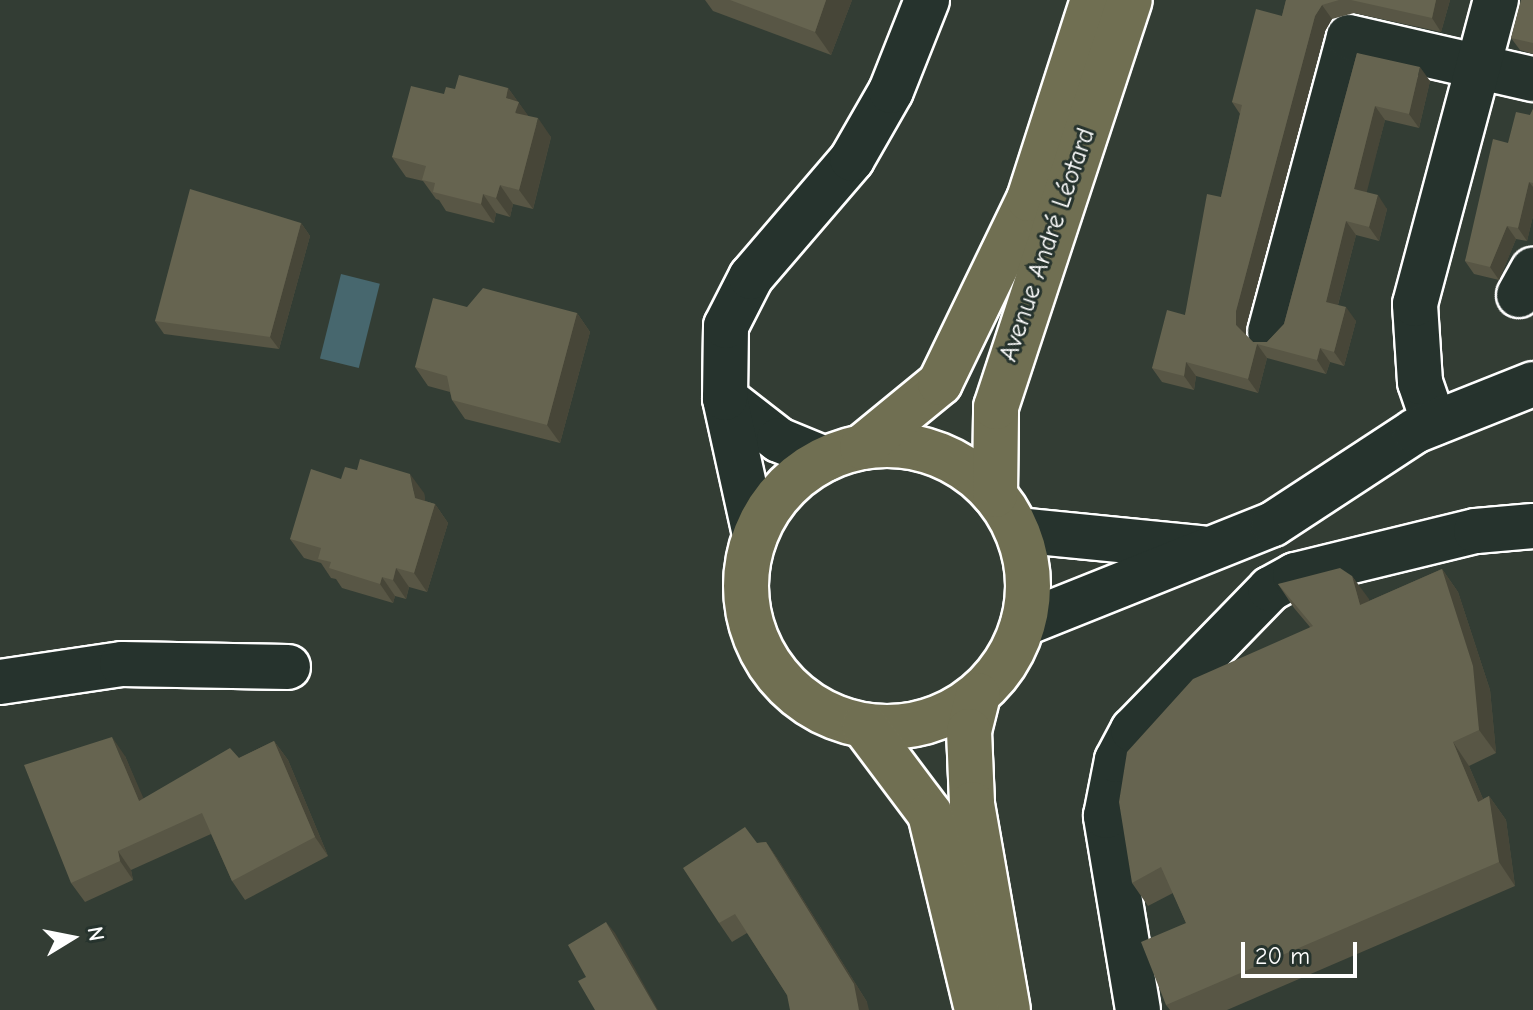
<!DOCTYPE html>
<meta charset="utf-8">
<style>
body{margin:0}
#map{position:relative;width:1533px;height:1010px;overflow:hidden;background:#333d34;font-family:"Comic Neue",sans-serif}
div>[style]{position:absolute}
.water>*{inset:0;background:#47676e;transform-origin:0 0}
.roads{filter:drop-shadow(2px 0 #fff) drop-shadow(-2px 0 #fff) drop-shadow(0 2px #fff) drop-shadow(0 -2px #fff)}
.minor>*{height:44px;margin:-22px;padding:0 22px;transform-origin:22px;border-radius:22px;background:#26332d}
.major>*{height:44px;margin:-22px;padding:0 22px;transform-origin:22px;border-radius:22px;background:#706f52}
.major>.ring{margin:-22px;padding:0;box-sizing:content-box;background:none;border:44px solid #706f52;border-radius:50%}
.wall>*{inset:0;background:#585645}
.shaded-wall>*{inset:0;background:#474638}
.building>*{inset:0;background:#666450}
span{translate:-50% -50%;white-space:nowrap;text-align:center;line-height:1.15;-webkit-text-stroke:6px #26332d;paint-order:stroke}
.street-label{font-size:26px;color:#fff}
.north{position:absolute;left:32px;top:898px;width:80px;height:80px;-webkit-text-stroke:6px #26332d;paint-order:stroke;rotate:80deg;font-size:22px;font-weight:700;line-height:32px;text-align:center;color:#fff}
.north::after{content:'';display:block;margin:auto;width:28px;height:36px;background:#fff;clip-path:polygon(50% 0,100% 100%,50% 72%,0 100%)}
.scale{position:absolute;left:1241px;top:942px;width:116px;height:36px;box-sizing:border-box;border:4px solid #fff;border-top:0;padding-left:10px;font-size:24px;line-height:28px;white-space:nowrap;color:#fff;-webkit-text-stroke:6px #26332d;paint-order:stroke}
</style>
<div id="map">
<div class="water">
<div style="left:341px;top:274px;width:40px;height:87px;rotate:14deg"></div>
</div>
<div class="roads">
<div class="minor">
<div style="left:1519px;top:295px;width:29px;rotate:-61deg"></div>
<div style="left:1270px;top:332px;width:305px;rotate:-75deg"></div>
<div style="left:1349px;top:37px;width:189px;rotate:12.9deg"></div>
<div style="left:725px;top:398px;width:68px;rotate:37.9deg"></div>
<div style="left:779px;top:440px;width:50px;rotate:22.4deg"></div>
<div style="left:1434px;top:423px;width:43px;rotate:-108.9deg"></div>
<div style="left:1420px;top:382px;width:78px;rotate:-93.7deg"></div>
<div style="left:1415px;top:304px;width:315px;rotate:-75.1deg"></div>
<div style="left:1017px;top:530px;width:185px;rotate:5.6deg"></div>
<div style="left:755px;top:535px;width:140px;rotate:-102.4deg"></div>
<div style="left:725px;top:398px;width:72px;rotate:-89.2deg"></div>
<div style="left:726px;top:326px;width:55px;rotate:-63deg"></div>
<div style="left:751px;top:277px;width:155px;rotate:-49.4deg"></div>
<div style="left:852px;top:159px;width:78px;rotate:-60.2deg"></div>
<div style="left:891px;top:91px;width:98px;rotate:-68.4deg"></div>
<div style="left:1023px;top:624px;width:269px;rotate:-21.8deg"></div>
<div style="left:1273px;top:524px;width:170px;rotate:-33.2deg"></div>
<div style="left:1415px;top:431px;width:127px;rotate:-21.7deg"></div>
<div style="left:0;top:682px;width:123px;rotate:-8.4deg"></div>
<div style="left:122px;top:664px;width:166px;rotate:1deg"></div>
<div style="left:1138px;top:1010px;width:197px;rotate:-99.4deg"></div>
<div style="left:1106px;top:816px;width:57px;rotate:-78.9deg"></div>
<div style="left:1117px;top:760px;width:34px;rotate:-62deg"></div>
<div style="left:1133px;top:730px;width:197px;rotate:-45.8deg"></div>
<div style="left:1270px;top:589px;width:29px;rotate:-29deg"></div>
<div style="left:1295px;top:575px;width:186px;rotate:-13.7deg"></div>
<div style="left:1476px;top:531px;width:57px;rotate:-5deg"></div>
</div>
<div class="major">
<div class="ring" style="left:746px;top:445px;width:238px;height:238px"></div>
<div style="left:862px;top:447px;width:101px;rotate:-39.4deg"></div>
<div style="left:940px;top:383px;width:204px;rotate:-64.2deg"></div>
<div style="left:1029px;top:199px;width:209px;rotate:-72.2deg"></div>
<div style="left:995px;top:495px;width:88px;rotate:-89.3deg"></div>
<div style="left:996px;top:407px;width:428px;rotate:-71.8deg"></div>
<div style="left:978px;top:695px;width:37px;rotate:104deg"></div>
<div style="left:969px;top:731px;width:73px;rotate:87.6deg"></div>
<div style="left:972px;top:804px;width:209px;rotate:80.1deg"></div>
<div style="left:864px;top:726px;width:110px;rotate:53.1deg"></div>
<div style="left:930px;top:814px;width:202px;rotate:76.5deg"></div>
</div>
</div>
<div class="wall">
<div style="clip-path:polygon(705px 0,852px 0,831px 55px,713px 11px)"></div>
<div style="clip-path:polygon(1286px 0,1450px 0,1441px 32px,1354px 13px,1332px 19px,1325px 31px,1246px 326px,1246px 335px,1253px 342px,1267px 342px,1284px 324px,1357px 53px,1430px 81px,1419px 128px,1385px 120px,1366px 192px,1387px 209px,1379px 241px,1356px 235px,1338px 305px,1356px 321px,1344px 366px,1330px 362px,1326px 374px,1267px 358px,1258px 393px,1196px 376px,1194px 390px,1162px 382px,1152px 368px,1185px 315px,1221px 197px,1240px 114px,1232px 102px,1282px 16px)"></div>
<div style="clip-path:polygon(1533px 0,1533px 54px,1520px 50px,1511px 38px)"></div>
<div style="clip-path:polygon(508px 88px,528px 116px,551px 137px,533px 209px,513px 204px,510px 217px,496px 213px,494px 223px,446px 211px,439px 200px,436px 199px,423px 181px,406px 177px,392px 157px,455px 89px)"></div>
<div style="clip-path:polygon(1533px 109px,1533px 216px,1527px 241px,1516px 239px,1499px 280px,1474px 274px,1465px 261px,1508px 143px,1530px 115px)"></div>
<div style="clip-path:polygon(301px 223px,310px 236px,279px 349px,164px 334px,155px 321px)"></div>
<div style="clip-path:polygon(467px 307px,577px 313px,590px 332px,560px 443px,465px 419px,452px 400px,450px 392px,428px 386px,415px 367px)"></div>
<div style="clip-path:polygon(341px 479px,424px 493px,425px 501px,435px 504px,448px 523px,427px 592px,409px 587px,406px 599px,395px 596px,393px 603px,342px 588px,336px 579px,331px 578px,321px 563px,304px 558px,290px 539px)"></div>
<div style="clip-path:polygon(1442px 569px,1458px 592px,1490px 690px,1496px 753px,1469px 766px,1483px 799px,1489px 796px,1506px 820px,1515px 886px,1227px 1010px,1170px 1010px,1166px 1005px,1186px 923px,1173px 893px,1148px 906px,1132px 883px,1310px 627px,1294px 608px,1278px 584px,1352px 576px,1369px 601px)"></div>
<div style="clip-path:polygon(274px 741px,288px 760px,328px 856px,245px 900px,232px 881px,211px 834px,131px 870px,133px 880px,85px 902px,71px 883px,125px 756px,143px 799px,239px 758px)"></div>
<div style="clip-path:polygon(766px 842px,779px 861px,867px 1002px,787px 995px,747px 933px,732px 942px,719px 923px,757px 843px)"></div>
</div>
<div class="shaded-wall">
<div style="clip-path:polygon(826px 0,852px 0,831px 55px,815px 32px)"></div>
<div style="clip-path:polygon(1436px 0,1450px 0,1441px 32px,1432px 18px)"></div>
<div style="clip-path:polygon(1322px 5px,1332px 19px,1325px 31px,1246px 326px,1246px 339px,1236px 325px,1236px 311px,1315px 16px)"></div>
<div style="clip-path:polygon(1420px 67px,1430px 81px,1419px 128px,1409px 114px)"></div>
<div style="clip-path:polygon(508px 88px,532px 121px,529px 132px,506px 98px)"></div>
<div style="clip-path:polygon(1375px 106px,1385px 120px,1364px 203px,1354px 189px)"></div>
<div style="clip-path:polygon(538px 118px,551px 137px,533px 209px,519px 190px)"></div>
<div style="clip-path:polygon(1529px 182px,1533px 187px,1533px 216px,1527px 241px,1518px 228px)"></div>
<div style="clip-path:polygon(500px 185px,513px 204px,510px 217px,496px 198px)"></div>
<div style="clip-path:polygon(483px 194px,496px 213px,494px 223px,481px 204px)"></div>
<div style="clip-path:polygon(1378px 195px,1387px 209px,1379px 241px,1369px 227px)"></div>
<div style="clip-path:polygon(1346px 221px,1356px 235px,1335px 316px,1326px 302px)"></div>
<div style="clip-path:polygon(301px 223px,310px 236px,279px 349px,270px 337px)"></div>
<div style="clip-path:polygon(1507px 226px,1516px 239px,1499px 280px,1490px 267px)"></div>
<div style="clip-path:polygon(1346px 307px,1356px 321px,1344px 366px,1334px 352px)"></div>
<div style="clip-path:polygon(577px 313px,590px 332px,560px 443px,547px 425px)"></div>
<div style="clip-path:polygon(1257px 344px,1267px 358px,1258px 393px,1248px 379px)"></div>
<div style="clip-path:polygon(1320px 348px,1330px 362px,1326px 374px,1317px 360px)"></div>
<div style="clip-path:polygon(1186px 362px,1196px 376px,1194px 390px,1184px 376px)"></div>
<div style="clip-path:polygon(410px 474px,424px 493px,428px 517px,415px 498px)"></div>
<div style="clip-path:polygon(435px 504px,448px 523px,427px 592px,414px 573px)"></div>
<div style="clip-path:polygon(396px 568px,409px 587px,406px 599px,393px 580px)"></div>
<div style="clip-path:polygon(1442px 569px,1458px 592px,1490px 690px,1496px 753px,1479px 730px)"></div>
<div style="clip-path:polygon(1352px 576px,1369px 599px,1377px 629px,1360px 605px)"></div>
<div style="clip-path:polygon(382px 577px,395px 596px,393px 603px,380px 584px)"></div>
<div style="clip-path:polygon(112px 737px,125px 756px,153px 820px,139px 801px)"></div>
<div style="clip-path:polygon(274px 741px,288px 760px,328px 856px,315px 837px)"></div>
<div style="clip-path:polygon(1453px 742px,1469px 766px,1492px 820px,1489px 796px,1506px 820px,1515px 886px,1499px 862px,1478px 802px)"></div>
<div style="clip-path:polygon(766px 842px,779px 861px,867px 1002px,869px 1010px,859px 1010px)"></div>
<div style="clip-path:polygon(118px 851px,131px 870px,133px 880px,120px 861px)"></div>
<div style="clip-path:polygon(606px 922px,615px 933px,658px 1010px,657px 1010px)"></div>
</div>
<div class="building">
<div style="clip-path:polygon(730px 0,826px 0,815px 32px)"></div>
<div style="clip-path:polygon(1286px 0,1339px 0,1322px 5px,1315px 16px,1236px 311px,1236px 325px,1253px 342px,1267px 342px,1284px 324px,1357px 53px,1420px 67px,1409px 114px,1375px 106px,1354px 189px,1378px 195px,1369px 227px,1346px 221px,1326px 302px,1346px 307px,1334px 352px,1320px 348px,1317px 360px,1257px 344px,1248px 379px,1186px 362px,1184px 376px,1152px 368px,1167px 310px,1185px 315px,1207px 194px,1221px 197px,1242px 105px,1232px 102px,1256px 9px,1282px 16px)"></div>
<div style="clip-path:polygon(1351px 0,1436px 0,1432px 18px)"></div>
<div style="clip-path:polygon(1521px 0,1533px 0,1533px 43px,1511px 38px)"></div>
<div style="clip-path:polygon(459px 75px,508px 88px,506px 98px,519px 102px,515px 113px,538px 118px,519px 190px,500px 185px,496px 198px,483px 194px,481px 204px,433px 192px,435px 183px,422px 180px,426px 166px,392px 157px,411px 86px,444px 94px,446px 87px,455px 89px)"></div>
<div style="clip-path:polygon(1533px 109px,1533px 183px,1529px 182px,1518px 228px,1507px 226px,1490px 267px,1465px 261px,1493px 139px,1508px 143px,1516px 112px,1530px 115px)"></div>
<div style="clip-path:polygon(190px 189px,301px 223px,270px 337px,155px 321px)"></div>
<div style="clip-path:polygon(483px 288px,577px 313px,547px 425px,452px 400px,447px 376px,415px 367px,433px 298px,467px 307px)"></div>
<div style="clip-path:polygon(360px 459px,410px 474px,415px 498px,435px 504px,414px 573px,396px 568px,393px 580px,382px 577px,380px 584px,329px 568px,331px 562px,318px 559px,321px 548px,290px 539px,311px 469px,341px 479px,345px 467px,357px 470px)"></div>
<div style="clip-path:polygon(1340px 568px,1352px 576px,1360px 605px,1442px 569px,1473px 666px,1479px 730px,1453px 742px,1478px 802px,1489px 796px,1499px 862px,1166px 1005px,1141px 942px,1186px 923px,1161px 867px,1132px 883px,1119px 802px,1127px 752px,1193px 679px,1313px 626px,1278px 584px)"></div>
<div style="clip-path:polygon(112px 737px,139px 801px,230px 748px,239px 758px,274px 741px,315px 837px,232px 881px,202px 813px,118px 851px,120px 861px,71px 883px,24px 765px)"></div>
<div style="clip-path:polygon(745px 827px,757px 843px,766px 842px,854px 984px,859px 1010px,790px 1010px,787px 995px,735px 914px,719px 923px,683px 868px)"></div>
<div style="clip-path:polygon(606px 922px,657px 1010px,595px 1010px,578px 981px,586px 977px,568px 945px)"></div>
</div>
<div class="street-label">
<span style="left:1048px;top:245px;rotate:-71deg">Avenue André Léotard</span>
</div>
<div class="north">N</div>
<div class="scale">20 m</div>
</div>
